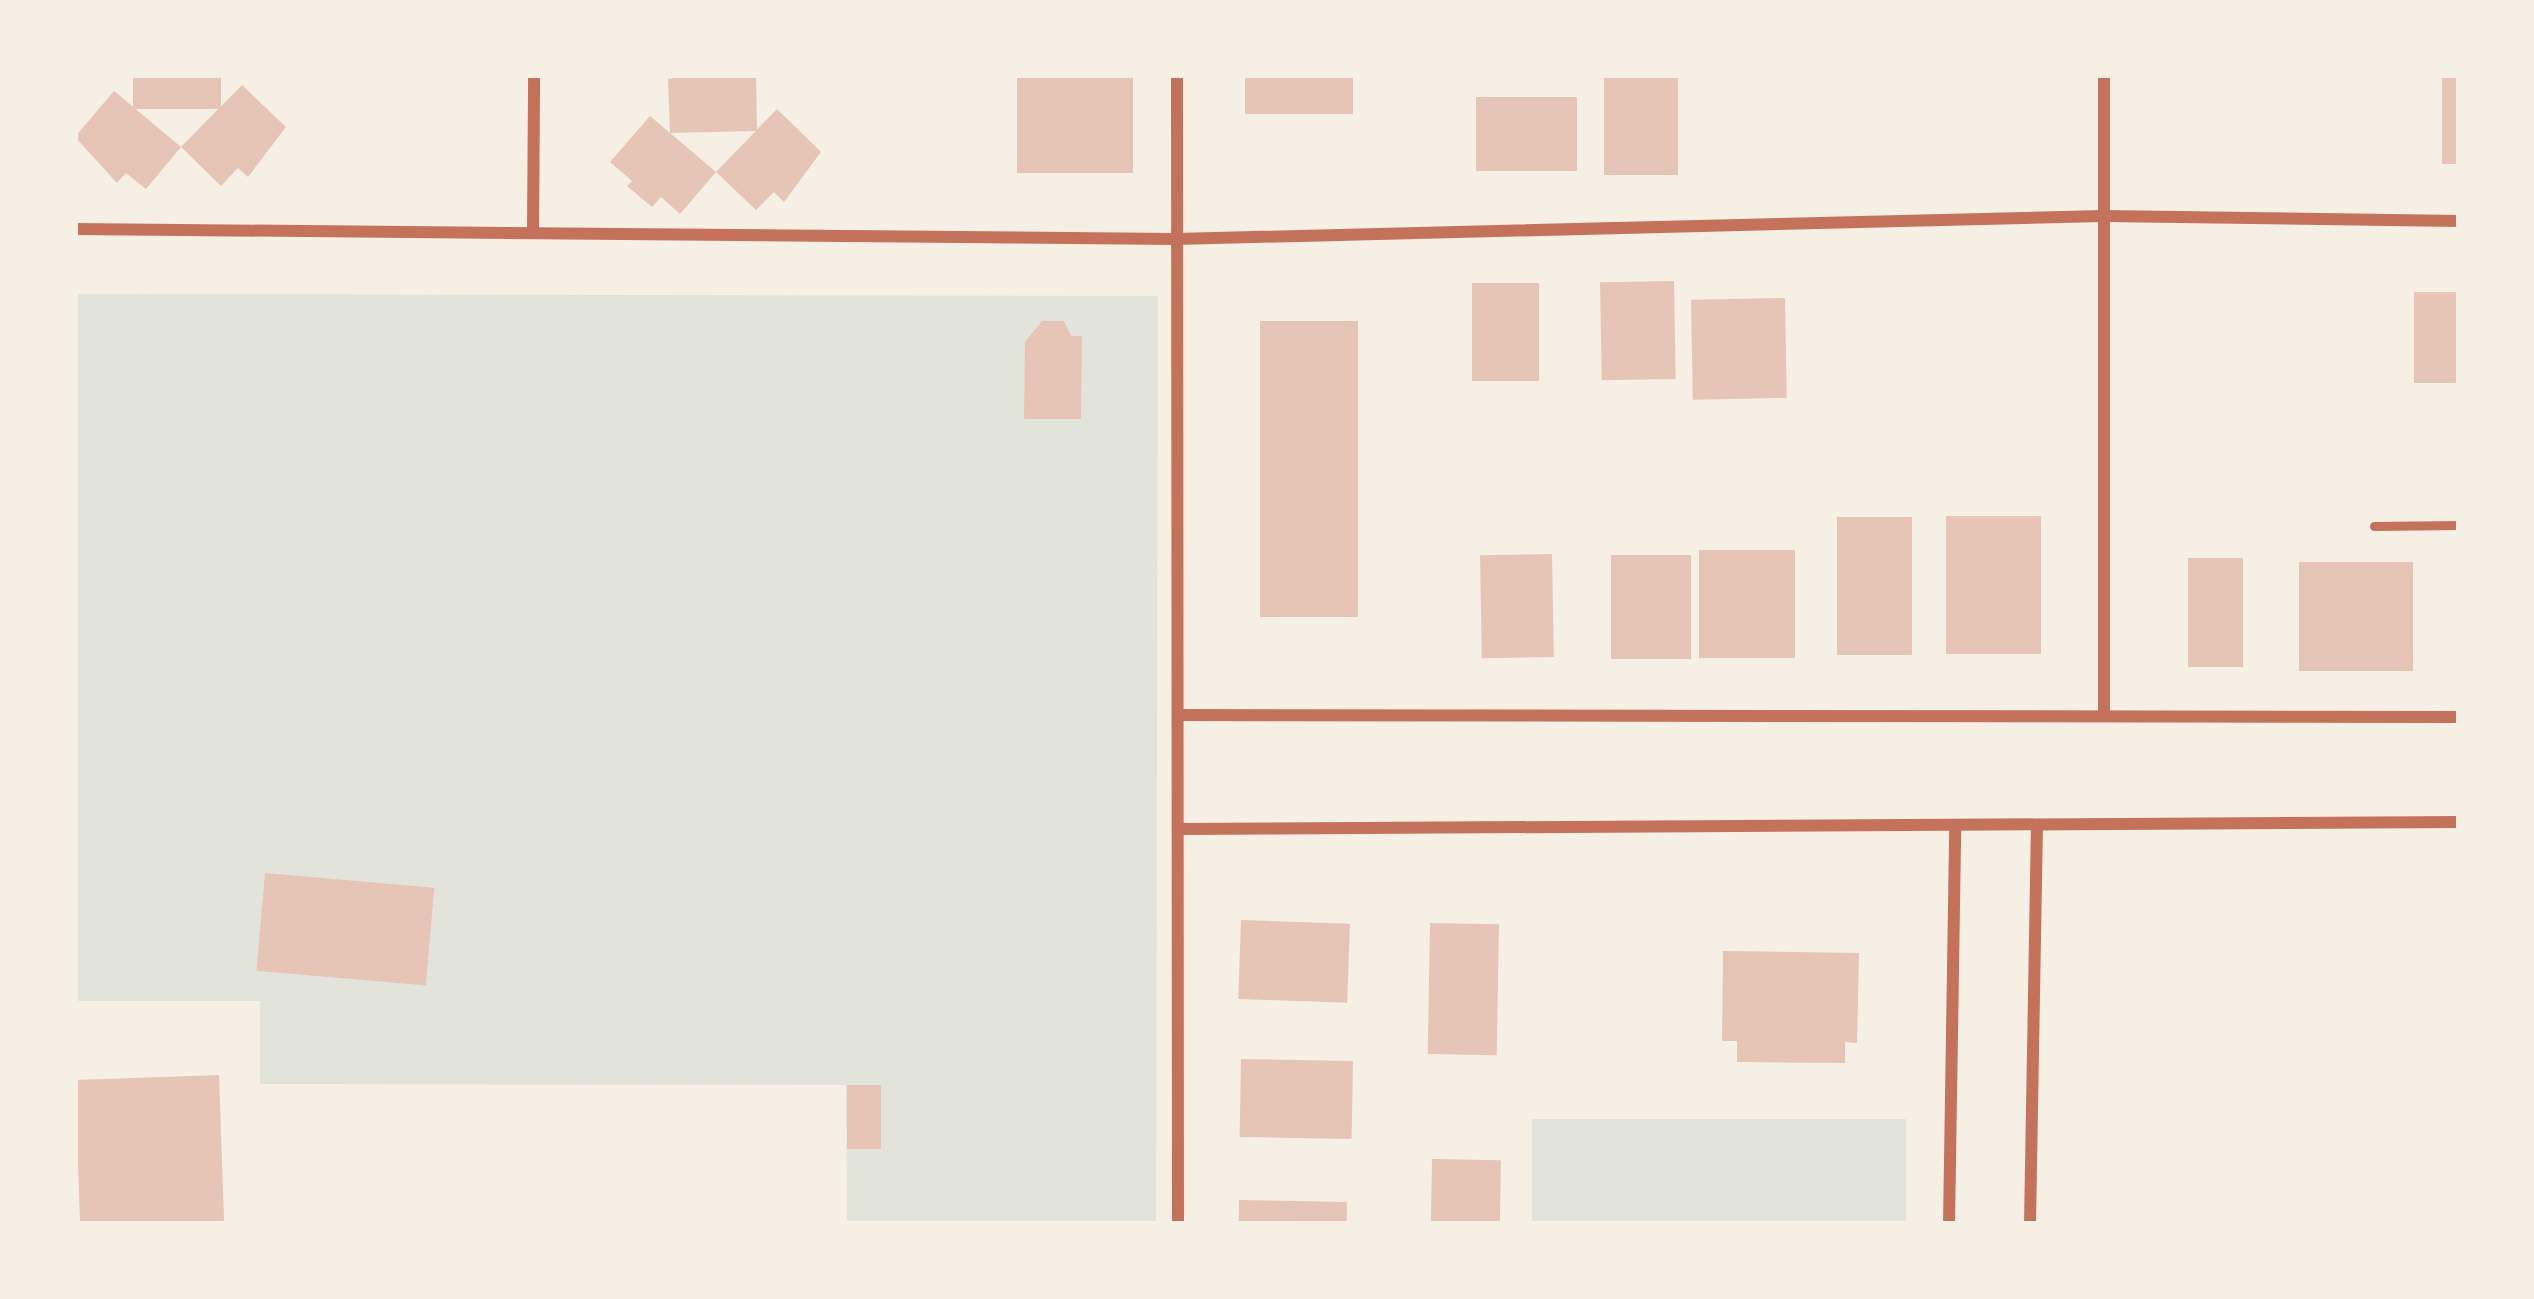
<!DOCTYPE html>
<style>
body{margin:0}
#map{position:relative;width:2534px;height:1299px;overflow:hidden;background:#f6efe4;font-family:Signika,sans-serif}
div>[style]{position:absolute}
.green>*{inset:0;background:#e2e4dc;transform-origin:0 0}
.building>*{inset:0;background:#e6c5b7;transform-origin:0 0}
.service>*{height:9px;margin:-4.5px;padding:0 4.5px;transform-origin:4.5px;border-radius:4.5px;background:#c5725c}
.minor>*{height:12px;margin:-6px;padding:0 6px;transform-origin:6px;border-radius:6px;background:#c5725c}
span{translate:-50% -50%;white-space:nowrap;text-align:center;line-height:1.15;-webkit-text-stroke:12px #f6efe4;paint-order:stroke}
.frame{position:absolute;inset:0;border:78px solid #f6efe4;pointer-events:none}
</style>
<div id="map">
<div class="green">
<div style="clip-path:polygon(75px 294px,1158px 296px,1156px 1224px,847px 1224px,846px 1085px,260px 1084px,260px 1001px,75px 1001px)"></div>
<div style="left:1532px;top:1119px;width:374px;height:105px"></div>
</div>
<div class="building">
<div style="left:133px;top:75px;width:88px;height:34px"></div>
<div style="clip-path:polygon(694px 75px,756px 75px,757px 131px,670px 133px,668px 79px)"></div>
<div style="left:1017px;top:75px;width:116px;height:98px"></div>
<div style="left:1245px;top:75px;width:108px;height:39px"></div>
<div style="left:1604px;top:75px;width:74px;height:100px"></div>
<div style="left:2442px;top:75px;width:17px;height:89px"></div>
<div style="clip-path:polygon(242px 85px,286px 127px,248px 177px,238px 168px,221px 186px,181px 147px)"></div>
<div style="clip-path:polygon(114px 91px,181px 147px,146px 189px,126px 173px,117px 183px,75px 137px)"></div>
<div style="left:1476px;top:97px;width:101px;height:74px"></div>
<div style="clip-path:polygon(777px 109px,821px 152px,784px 202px,774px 192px,756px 210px,716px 172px)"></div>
<div style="clip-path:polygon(650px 116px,716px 172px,680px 214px,661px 197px,652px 207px,627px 186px,632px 181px,610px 162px)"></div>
<div style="left:1674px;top:281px;width:98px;height:74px;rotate:89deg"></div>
<div style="left:1539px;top:283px;width:98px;height:67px;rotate:90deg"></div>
<div style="left:2459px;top:292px;width:91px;height:45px;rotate:90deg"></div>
<div style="left:1785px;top:298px;width:100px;height:94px;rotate:89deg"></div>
<div style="clip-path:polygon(1042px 321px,1064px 321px,1071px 336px,1082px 336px,1081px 419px,1024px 419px,1025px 342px)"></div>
<div style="left:1260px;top:321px;width:98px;height:296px"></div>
<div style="left:2041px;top:516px;width:138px;height:95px;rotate:90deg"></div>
<div style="left:1837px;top:517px;width:75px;height:138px"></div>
<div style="left:1699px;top:550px;width:96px;height:108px"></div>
<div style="left:1552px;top:554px;width:103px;height:72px;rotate:89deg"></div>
<div style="left:1611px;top:555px;width:80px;height:104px"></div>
<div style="left:2188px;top:558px;width:55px;height:109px"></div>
<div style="left:2299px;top:562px;width:114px;height:109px"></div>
<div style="left:265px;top:873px;width:170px;height:98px;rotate:5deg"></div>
<div style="left:1241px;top:920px;width:109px;height:79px;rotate:2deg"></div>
<div style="left:1430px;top:923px;width:69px;height:131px;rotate:1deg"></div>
<div style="clip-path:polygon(1723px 951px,1859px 953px,1857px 1043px,1845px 1042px,1845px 1063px,1737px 1062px,1737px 1041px,1722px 1041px)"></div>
<div style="left:1241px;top:1059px;width:112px;height:78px;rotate:1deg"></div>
<div style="left:219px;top:1075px;width:149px;height:144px;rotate:88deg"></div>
<div style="left:847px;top:1085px;width:34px;height:64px"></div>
<div style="left:1432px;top:1159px;width:69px;height:65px;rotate:1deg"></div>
<div style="left:1239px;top:1200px;width:108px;height:24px;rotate:1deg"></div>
</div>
<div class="service">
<div style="left:2374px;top:526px;width:85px;rotate:-0.7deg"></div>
</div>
<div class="minor">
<div style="left:1177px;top:75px;width:1149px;rotate:89.95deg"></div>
<div style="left:2104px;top:75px;width:641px;rotate:90deg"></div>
<div style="left:75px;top:229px;width:1101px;rotate:0.52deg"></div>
<div style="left:1176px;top:239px;width:927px;rotate:-1.42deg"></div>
<div style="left:2103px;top:216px;width:356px;rotate:0.8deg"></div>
<div style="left:533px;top:233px;width:158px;rotate:-89.6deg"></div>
<div style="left:1178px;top:715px;width:1281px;rotate:0.09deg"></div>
<div style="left:1178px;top:829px;width:1281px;rotate:-0.31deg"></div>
<div style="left:1949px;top:1224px;width:399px;rotate:-89.1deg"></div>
<div style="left:2030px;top:1224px;width:399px;rotate:-89deg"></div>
</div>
<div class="frame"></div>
</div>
